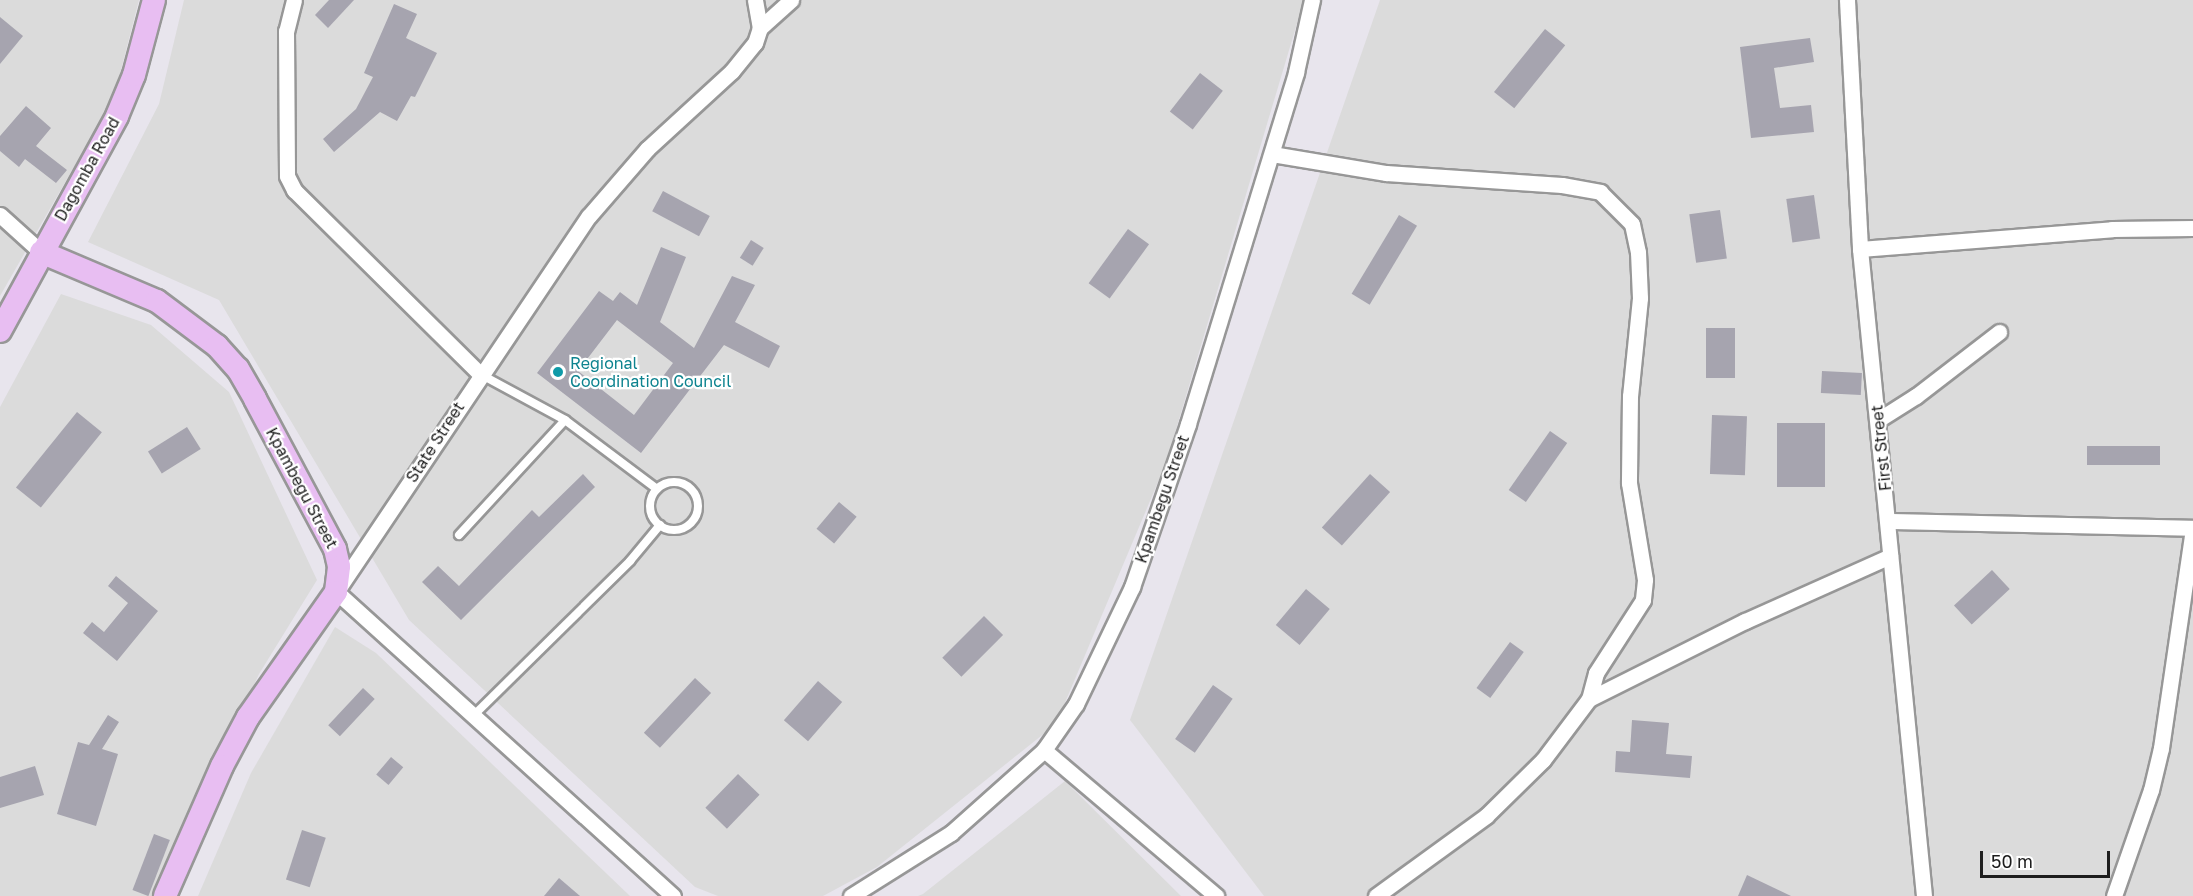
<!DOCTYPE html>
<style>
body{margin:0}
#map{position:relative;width:2193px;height:896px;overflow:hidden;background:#e8e5ed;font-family:"Golos Text",sans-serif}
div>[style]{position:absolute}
.residential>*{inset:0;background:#dbdbdb}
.building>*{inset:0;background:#a6a4af;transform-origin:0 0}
.roads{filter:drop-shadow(2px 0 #979797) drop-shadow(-2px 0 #979797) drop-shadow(0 2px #979797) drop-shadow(0 -2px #979797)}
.lane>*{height:8px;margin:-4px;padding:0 4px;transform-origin:4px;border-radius:4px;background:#fff}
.lane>.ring{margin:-4px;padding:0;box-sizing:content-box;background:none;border:8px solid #fff;border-radius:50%}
.street>*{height:15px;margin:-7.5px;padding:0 7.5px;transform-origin:7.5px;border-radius:7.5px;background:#fff}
.secondary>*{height:22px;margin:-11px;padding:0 11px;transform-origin:11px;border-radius:11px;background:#e8bef2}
.dots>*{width:16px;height:16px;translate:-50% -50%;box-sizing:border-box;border:3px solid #fff;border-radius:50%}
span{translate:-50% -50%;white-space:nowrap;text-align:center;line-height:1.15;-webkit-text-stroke:4.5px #fff;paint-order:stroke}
.street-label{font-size:16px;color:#1d1d1d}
.culture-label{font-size:16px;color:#0d838f}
.left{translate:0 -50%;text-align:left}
.scale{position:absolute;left:1980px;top:851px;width:130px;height:27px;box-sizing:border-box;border:3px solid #1d1d1d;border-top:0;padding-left:8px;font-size:18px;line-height:21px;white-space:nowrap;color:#1d1d1d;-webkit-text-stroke:4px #fff;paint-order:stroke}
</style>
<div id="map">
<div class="residential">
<div style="clip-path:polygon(0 0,139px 0,114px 97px,0 296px)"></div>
<div style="clip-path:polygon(184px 0,1304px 0,1166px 463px,1056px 724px,877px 867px,823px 896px,718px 896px,695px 887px,409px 620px,219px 300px,88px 242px,159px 104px)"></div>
<div style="clip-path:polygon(1380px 0,2193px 0,2193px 896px,1264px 896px,1130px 720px)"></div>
<div style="clip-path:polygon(61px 294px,151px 325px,229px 392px,317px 580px,259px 674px,157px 896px,0 896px,0 407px)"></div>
<div style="clip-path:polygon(335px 627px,376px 653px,630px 896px,198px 896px,251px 773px)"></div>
<div style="clip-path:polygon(1065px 781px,1181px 896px,918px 896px,923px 894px)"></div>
</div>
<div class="building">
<div style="clip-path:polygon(329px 0,354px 0,328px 28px,315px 15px)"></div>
<div style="clip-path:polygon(394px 4px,417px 14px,406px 38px,437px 53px,415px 97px,411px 96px,397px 121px,380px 112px,334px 152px,323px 139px,356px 109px,373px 77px,364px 73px)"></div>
<div style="clip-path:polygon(0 17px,23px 36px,0 64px)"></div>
<div style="left:1545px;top:29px;width:26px;height:81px;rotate:39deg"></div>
<div style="clip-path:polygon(1810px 38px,1814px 62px,1774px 68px,1780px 108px,1811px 105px,1814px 132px,1751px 138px,1740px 47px)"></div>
<div style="left:1200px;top:73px;width:29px;height:49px;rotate:38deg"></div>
<div style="clip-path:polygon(26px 106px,51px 128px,36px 146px,67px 170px,56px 183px,25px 159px,19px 167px,0 151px,0 136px)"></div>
<div style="left:663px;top:191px;width:53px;height:23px;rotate:28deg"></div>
<div style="left:1814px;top:195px;width:44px;height:28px;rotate:82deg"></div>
<div style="left:1720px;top:210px;width:49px;height:31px;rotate:82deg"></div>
<div style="left:1399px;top:215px;width:21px;height:92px;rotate:31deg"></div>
<div style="left:1128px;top:229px;width:26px;height:67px;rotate:36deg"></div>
<div style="left:751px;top:240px;width:15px;height:21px;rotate:32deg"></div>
<div style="clip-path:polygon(evenodd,661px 247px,686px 257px,660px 322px,694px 348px,732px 276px,755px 285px,735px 322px,780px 346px,769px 368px,724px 345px,641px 453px,537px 373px,599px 291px,613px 301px,620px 292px,637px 305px,661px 247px,617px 320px,673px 363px,634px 415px,578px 371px,617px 320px)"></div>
<div style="left:1706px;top:328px;width:29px;height:50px"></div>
<div style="left:1822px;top:371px;width:40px;height:22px;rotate:3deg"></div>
<div style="left:77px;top:412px;width:32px;height:97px;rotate:39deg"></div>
<div style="left:1712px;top:415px;width:35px;height:59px;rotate:2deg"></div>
<div style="left:1777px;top:423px;width:48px;height:64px"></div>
<div style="left:187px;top:427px;width:26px;height:46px;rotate:58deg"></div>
<div style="left:1550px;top:431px;width:21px;height:72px;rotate:35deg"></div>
<div style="left:2087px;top:446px;width:73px;height:19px"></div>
<div style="clip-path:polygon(583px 474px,595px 487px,461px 620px,422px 582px,438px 566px,459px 586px,532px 510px,539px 517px)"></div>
<div style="left:1370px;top:474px;width:27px;height:72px;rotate:42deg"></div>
<div style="left:839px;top:502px;width:23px;height:35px;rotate:40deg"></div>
<div style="left:1992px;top:570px;width:26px;height:52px;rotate:47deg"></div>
<div style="clip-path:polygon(116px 576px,158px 611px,117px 661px,83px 633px,92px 622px,104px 632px,128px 603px,108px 586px)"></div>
<div style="left:1306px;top:589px;width:31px;height:47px;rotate:40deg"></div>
<div style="left:984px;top:616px;width:27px;height:59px;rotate:45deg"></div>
<div style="left:1510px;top:642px;width:17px;height:57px;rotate:36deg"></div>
<div style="left:695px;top:678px;width:22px;height:75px;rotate:43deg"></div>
<div style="left:818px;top:681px;width:32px;height:52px;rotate:41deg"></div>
<div style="left:1213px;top:685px;width:24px;height:66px;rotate:35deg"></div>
<div style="left:363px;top:688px;width:16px;height:51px;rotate:43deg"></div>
<div style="clip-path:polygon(108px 715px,119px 722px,102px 749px,118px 754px,96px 826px,57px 814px,78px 742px,89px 745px)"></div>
<div style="clip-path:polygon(1632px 720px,1669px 723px,1666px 754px,1692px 756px,1690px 778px,1615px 772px,1616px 751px,1630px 752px)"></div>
<div style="left:391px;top:757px;width:16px;height:23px;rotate:40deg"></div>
<div style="clip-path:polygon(35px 766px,44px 795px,0 808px,0 777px)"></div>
<div style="left:738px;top:774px;width:30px;height:47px;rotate:44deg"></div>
<div style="left:302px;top:830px;width:25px;height:52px;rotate:18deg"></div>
<div style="left:154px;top:834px;width:17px;height:60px;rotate:21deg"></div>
<div style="clip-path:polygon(1747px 875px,1791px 896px,1738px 896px)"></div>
<div style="clip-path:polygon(559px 878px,580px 896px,544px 896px)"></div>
</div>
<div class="roads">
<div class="lane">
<div style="left:480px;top:374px;width:97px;rotate:28.4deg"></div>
<div style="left:565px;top:420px;width:115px;rotate:36.9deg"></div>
<div class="ring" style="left:650px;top:482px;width:40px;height:40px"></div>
<div style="left:459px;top:535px;width:156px;rotate:-47.3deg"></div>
<div style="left:473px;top:716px;width:221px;rotate:-44.6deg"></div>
<div style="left:630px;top:561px;width:47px;rotate:-50.2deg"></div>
</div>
<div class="street">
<div style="left:294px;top:0;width:32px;rotate:104deg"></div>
<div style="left:286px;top:31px;width:145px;rotate:89.6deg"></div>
<div style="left:287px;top:176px;width:16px;rotate:63deg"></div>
<div style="left:294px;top:190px;width:262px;rotate:44.7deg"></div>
<div style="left:755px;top:0;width:28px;rotate:80deg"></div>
<div style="left:1847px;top:0;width:249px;rotate:87deg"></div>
<div style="left:1860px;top:249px;width:650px;rotate:84.35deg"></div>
<div style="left:1272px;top:154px;width:116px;rotate:9.5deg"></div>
<div style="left:1386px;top:173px;width:176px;rotate:3.9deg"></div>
<div style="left:1562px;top:185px;width:39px;rotate:10deg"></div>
<div style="left:1600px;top:192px;width:45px;rotate:45deg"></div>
<div style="left:1632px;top:224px;width:29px;rotate:78deg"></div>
<div style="left:1638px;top:252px;width:46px;rotate:87.5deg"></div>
<div style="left:1640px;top:298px;width:99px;rotate:95.8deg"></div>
<div style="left:1630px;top:396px;width:87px;rotate:90.7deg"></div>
<div style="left:1629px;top:483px;width:98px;rotate:80.6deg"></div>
<div style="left:1645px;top:580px;width:20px;rotate:96deg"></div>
<div style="left:1643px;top:600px;width:87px;rotate:122.8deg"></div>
<div style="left:1596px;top:673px;width:27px;rotate:105deg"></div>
<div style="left:0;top:215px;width:55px;rotate:42.1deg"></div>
<div style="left:1860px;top:249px;width:253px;rotate:-4.5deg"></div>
<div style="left:2112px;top:229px;width:81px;rotate:-0.7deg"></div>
<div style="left:1878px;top:420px;width:45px;rotate:-32.3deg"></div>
<div style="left:1916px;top:396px;width:105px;rotate:-37.6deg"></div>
<div style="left:1888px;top:521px;width:305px;rotate:1.3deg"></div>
<div style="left:1044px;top:750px;width:226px;rotate:40.3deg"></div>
<div style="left:673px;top:896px;width:454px;rotate:-137.9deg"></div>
<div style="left:336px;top:592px;width:453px;rotate:-56.1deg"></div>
<div style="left:589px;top:216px;width:89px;rotate:-49.1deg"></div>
<div style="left:647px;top:149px;width:115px;rotate:-42.5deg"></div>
<div style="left:732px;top:71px;width:36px;rotate:-51deg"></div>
<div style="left:755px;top:43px;width:16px;rotate:-72deg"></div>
<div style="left:760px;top:28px;width:42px;rotate:-42.1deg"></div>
<div style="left:851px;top:896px;width:118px;rotate:-32.2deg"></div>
<div style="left:951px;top:833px;width:125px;rotate:-41.7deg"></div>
<div style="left:1044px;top:750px;width:56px;rotate:-55.2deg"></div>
<div style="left:1076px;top:704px;width:130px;rotate:-64.4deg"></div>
<div style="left:1132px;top:587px;width:172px;rotate:-71deg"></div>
<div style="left:1188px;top:424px;width:368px;rotate:-72.9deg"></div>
<div style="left:1296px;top:72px;width:74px;rotate:-77.5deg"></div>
<div style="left:1376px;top:896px;width:136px;rotate:-36deg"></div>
<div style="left:1486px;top:816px;width:80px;rotate:-44.5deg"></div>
<div style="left:1543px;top:760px;width:76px;rotate:-53deg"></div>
<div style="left:1589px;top:699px;width:174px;rotate:-26.6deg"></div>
<div style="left:1745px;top:621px;width:159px;rotate:-24.1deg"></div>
<div style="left:2114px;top:896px;width:112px;rotate:-70.8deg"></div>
<div style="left:2151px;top:790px;width:43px;rotate:-76.6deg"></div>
<div style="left:2161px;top:748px;width:222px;rotate:-81.7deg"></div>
</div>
<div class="secondary">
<div style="left:41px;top:252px;width:126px;rotate:22.9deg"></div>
<div style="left:157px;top:301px;width:75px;rotate:36.9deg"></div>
<div style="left:217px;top:346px;width:31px;rotate:48deg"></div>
<div style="left:238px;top:369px;width:34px;rotate:60deg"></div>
<div style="left:255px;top:399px;width:170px;rotate:61.9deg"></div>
<div style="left:335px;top:549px;width:18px;rotate:77deg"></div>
<div style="left:339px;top:567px;width:25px;rotate:97deg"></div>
<div style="left:336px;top:592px;width:153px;rotate:125.1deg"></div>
<div style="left:248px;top:717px;width:55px;rotate:118deg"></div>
<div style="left:222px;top:766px;width:142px;rotate:113.7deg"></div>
<div style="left:0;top:331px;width:245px;rotate:-61.4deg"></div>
<div style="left:117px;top:116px;width:44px;rotate:-67.5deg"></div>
<div style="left:134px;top:75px;width:78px;rotate:-75.1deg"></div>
</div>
</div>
<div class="dots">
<div style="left:558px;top:372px;background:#0f9aa8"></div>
</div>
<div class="street-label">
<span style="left:87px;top:169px;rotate:-61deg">Dagomba Road</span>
<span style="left:435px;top:442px;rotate:-57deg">State Street</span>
<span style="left:1881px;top:448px;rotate:-96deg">First Street</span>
<span style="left:302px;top:488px;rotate:62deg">Kpambegu Street</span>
<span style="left:1162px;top:499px;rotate:-71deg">Kpambegu Street</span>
</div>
<div class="culture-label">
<span class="left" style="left:570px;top:372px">Regional<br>Coordination Council</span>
</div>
<div class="scale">50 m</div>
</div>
